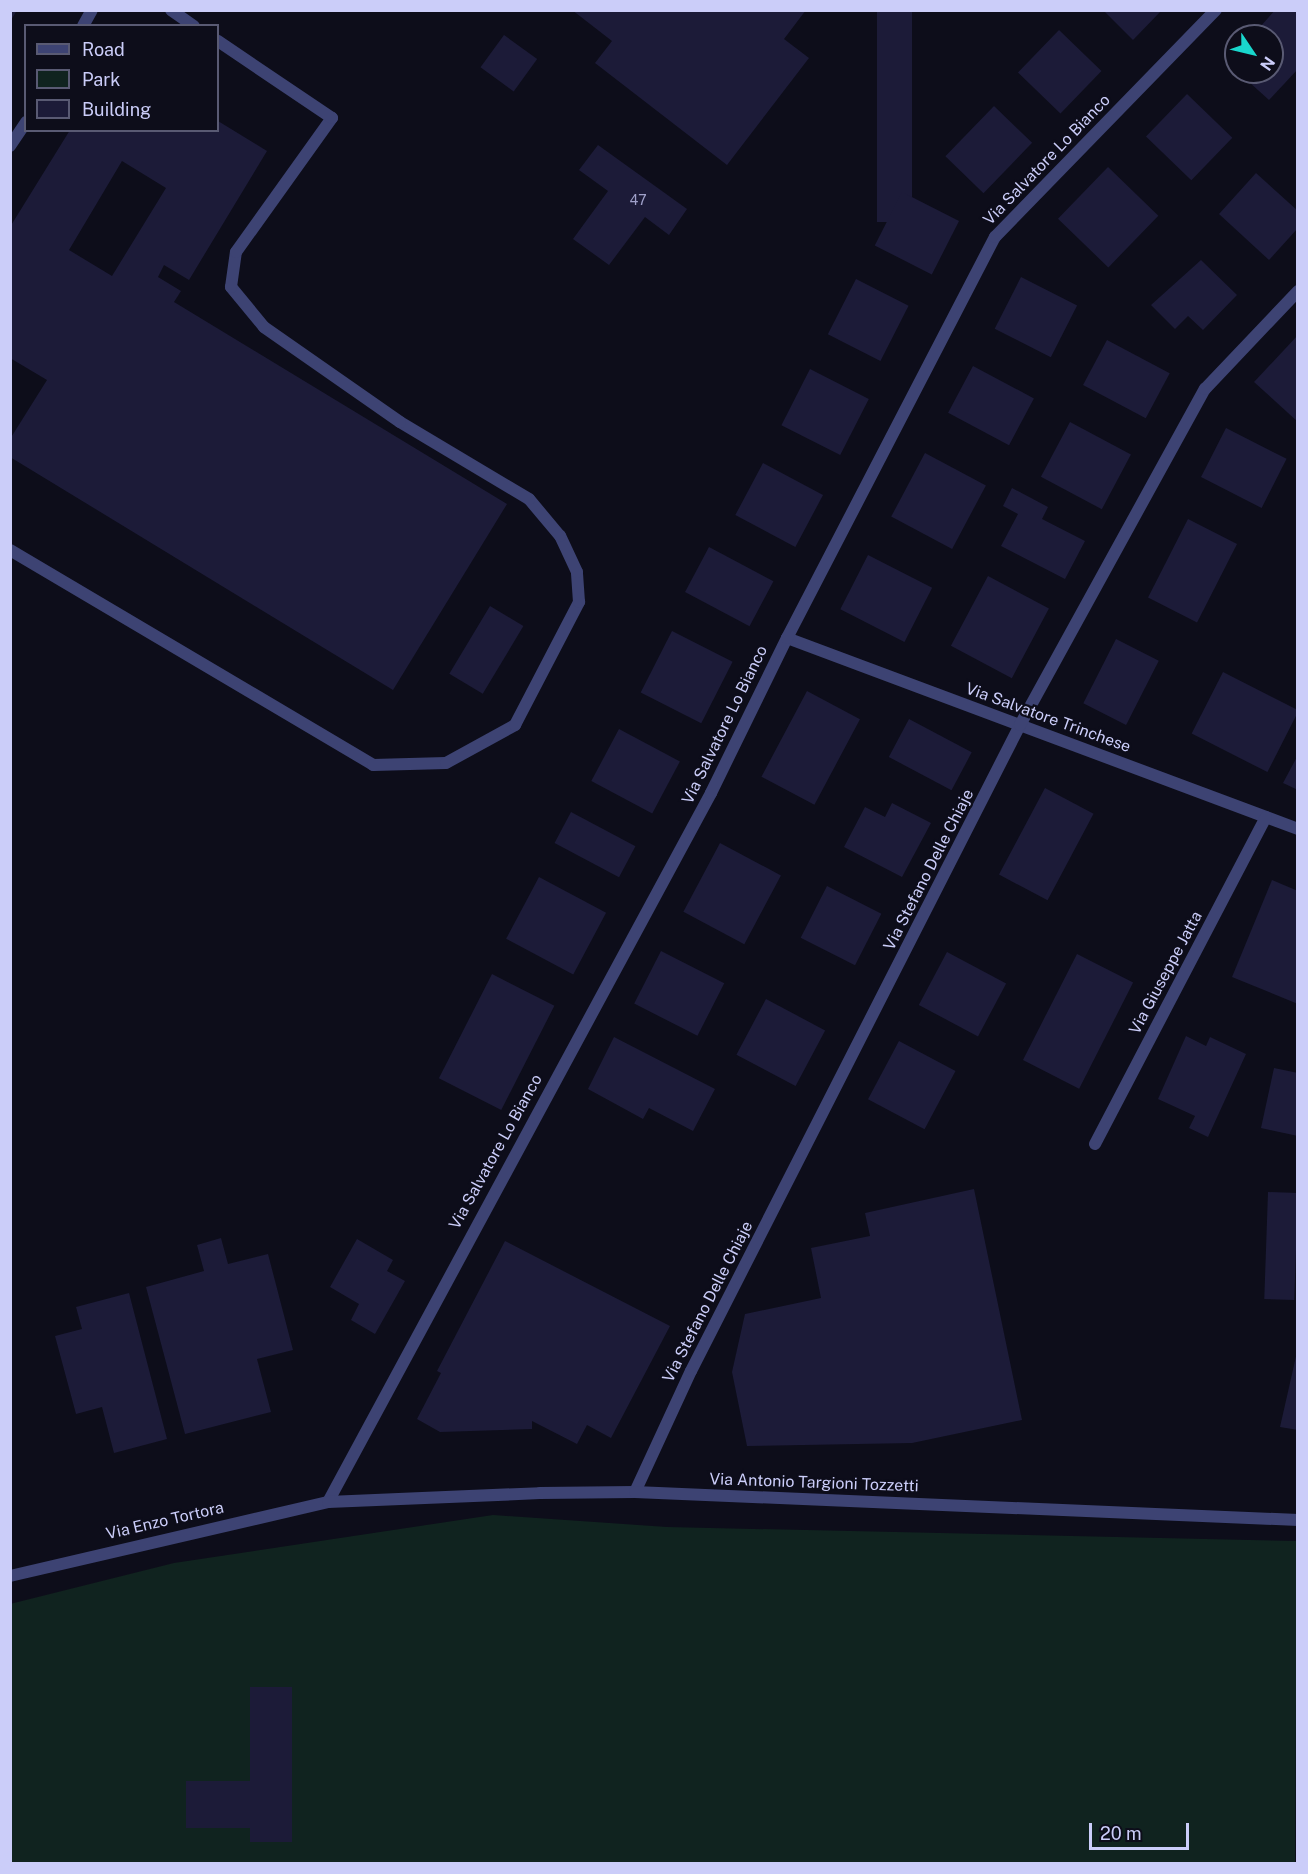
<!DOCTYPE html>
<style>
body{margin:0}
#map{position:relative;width:1308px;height:1874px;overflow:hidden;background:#0d0d1a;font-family:"Public Sans",sans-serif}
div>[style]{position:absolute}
.green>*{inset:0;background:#10231f}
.building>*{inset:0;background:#1c1b38;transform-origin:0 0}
.service>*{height:12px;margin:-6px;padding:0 6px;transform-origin:6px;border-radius:6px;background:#3d4373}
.minor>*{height:12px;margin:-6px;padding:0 6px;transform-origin:6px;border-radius:6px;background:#3d4373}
span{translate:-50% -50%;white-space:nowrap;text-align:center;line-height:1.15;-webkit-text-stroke:4.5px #0d0d1a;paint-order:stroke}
.number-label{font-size:14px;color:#9fa0c9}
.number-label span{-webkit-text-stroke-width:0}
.street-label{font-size:16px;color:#cbcdf9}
.frame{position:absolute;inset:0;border:12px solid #cbcdf9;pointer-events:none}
.legend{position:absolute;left:24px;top:24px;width:195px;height:108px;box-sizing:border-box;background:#0d0d1a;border:2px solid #595a73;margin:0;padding:8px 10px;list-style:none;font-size:18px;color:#cbcdf9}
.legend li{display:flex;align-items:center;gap:12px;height:30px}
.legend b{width:30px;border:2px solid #595a73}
.north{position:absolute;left:1224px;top:24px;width:60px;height:60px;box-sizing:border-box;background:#0d0d1a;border:2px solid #595a73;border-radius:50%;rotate:125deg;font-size:16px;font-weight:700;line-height:24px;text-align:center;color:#cbcdf9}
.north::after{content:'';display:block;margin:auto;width:21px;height:27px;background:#19d7cd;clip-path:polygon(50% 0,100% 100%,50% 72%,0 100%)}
.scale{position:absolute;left:1089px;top:1823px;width:100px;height:27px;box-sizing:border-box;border:3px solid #cbcdf9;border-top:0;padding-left:8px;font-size:18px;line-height:21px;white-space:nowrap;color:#cbcdf9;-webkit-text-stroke:4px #0d0d1a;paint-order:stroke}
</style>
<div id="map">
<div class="green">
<div style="clip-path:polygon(493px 1515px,667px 1527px,1297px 1541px,1295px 1863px,11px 1863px,10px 1604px,174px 1563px)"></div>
</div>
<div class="building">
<div style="clip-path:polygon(10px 10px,17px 10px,10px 22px)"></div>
<div style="clip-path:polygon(572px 10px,806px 10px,784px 39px,809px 58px,727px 165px,595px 63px,612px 41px)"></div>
<div style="left:877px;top:10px;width:35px;height:212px"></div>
<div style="clip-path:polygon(1103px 10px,1162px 10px,1133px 40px)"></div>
<div style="clip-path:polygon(1275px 10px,1298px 10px,1298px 69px,1269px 100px,1238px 72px,1272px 72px,1272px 36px,1252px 36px)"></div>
<div style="left:1059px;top:30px;width:59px;height:59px;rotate:44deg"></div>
<div style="left:504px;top:35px;width:41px;height:40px;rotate:36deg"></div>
<div style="clip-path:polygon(1236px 53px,1236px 70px,1227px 63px)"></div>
<div style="left:1187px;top:94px;width:63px;height:59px;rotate:44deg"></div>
<div style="left:994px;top:106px;width:53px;height:70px;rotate:44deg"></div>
<div style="clip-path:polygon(evenodd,218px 121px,267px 151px,189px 280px,164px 265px,158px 277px,181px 291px,174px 302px,507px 504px,393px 690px,10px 457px,10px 439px,47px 380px,10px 358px,10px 227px,70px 130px,218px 130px,218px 121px,122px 161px,166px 188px,112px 276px,69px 250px,122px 161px)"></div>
<div style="clip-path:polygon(598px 145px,687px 209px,669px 235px,645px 217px,609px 265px,573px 239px,608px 191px,579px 170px)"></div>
<div style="left:1108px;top:167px;width:70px;height:72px;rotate:44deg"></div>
<div style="clip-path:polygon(1256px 173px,1298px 211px,1298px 228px,1269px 260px,1219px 214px)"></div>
<div style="left:902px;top:192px;width:64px;height:60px;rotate:27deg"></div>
<div style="clip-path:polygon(1201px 260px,1237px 295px,1203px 330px,1188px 316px,1175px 329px,1151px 305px)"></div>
<div style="left:1021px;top:277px;width:63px;height:58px;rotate:27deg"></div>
<div style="left:856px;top:279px;width:59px;height:62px;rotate:27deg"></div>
<div style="clip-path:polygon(1298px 335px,1298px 422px,1254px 382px)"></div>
<div style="left:1107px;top:340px;width:71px;height:51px;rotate:28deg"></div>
<div style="left:973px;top:366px;width:69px;height:53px;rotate:28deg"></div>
<div style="left:810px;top:369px;width:66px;height:63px;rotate:27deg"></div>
<div style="left:1070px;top:422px;width:69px;height:62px;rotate:28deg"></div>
<div style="left:1226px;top:428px;width:68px;height:55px;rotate:27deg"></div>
<div style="left:925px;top:453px;width:69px;height:72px;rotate:28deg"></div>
<div style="left:763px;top:463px;width:68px;height:59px;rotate:28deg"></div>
<div style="clip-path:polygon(1012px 488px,1048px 507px,1042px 519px,1085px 541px,1065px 579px,1001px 546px,1018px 514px,1003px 506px)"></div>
<div style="left:1188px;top:519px;width:55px;height:88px;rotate:27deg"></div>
<div style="left:709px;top:547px;width:73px;height:51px;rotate:28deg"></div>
<div style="left:868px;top:555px;width:72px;height:61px;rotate:27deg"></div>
<div style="left:988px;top:576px;width:69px;height:79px;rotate:28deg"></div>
<div style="left:490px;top:606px;width:39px;height:79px;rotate:31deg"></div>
<div style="left:672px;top:631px;width:68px;height:69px;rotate:27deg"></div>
<div style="left:1116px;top:639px;width:48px;height:72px;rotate:27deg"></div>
<div style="left:1223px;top:672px;width:85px;height:69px;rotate:27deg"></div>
<div style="left:807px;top:691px;width:60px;height:97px;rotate:28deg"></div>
<div style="left:909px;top:719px;width:71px;height:43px;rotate:28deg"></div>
<div style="left:619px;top:729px;width:69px;height:59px;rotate:28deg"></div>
<div style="clip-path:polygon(1298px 755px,1298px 790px,1283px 783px)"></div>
<div style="left:1045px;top:788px;width:55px;height:98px;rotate:28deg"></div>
<div style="clip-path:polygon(892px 803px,931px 823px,902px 877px,844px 847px,865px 807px,885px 817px)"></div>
<div style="left:571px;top:812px;width:73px;height:35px;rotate:28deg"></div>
<div style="left:720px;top:843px;width:69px;height:78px;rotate:28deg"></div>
<div style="left:539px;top:877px;width:76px;height:70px;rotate:28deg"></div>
<div style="clip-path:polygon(1272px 880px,1298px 891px,1298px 1004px,1232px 977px)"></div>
<div style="left:827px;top:886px;width:61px;height:58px;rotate:27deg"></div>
<div style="left:661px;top:951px;width:71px;height:59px;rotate:27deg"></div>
<div style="left:947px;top:952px;width:67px;height:60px;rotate:28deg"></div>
<div style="left:1077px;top:954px;width:63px;height:119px;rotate:27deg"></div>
<div style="left:492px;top:974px;width:70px;height:117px;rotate:27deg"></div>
<div style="left:766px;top:999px;width:67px;height:63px;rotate:28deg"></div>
<div style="clip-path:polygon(1186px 1036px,1206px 1046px,1210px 1037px,1246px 1054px,1208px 1137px,1189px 1128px,1195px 1116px,1158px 1099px)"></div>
<div style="clip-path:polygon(614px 1037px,715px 1089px,693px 1131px,649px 1108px,643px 1119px,588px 1089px)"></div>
<div style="left:899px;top:1041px;width:64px;height:66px;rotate:28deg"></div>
<div style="clip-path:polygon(1274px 1068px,1298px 1073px,1298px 1136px,1261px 1128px)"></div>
<div style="clip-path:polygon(974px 1189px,1022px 1420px,912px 1443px,747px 1446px,732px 1372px,745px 1314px,821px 1298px,811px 1248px,870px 1236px,865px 1213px)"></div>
<div style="left:1268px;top:1192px;width:30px;height:107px;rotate:2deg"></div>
<div style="clip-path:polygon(221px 1238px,228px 1264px,268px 1254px,293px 1350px,257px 1359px,271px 1412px,185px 1434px,146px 1287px,204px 1271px,197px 1245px)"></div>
<div style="clip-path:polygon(357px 1239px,393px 1260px,387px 1271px,405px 1281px,375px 1334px,351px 1320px,359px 1304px,330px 1287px)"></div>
<div style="clip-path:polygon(505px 1241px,670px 1326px,611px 1438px,587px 1425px,577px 1444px,532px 1421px,532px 1429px,440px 1432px,417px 1419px,441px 1373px,437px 1371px)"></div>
<div style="clip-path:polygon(129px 1293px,167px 1439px,114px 1453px,102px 1407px,76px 1414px,55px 1336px,82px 1329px,76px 1307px)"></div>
<div style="clip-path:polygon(1297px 1352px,1298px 1353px,1298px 1430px,1280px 1427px)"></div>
<div style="clip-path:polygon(250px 1687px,292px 1687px,292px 1842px,250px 1842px,250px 1828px,186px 1828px,186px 1781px,250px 1781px)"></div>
</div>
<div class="service">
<div style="left:171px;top:10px;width:28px;rotate:35deg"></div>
<div style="left:83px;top:26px;width:18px;rotate:-61deg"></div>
<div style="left:10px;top:146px;width:29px;rotate:-56deg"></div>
<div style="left:10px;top:550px;width:422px;rotate:30.6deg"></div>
<div style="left:373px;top:765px;width:73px;rotate:-1.6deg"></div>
<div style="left:446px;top:763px;width:79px;rotate:-28.8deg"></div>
<div style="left:515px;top:725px;width:139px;rotate:-62.5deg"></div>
<div style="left:579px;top:602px;width:30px;rotate:-94deg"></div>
<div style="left:577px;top:572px;width:40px;rotate:-115deg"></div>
<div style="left:560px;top:536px;width:48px;rotate:-130deg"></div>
<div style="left:529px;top:499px;width:150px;rotate:-149.2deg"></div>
<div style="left:400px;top:422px;width:166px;rotate:-145.1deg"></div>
<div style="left:264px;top:327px;width:52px;rotate:-129.5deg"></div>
<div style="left:231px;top:287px;width:35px;rotate:-82deg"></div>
<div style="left:236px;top:252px;width:165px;rotate:-54.4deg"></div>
<div style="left:332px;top:118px;width:138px;rotate:-146deg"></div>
</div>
<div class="minor">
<div style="left:787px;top:638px;width:546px;rotate:20.49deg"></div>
<div style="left:1095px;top:1144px;width:369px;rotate:-62.4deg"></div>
<div style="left:635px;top:1492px;width:133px;rotate:-65.2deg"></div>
<div style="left:691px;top:1371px;width:725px;rotate:-63.01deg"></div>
<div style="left:1020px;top:725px;width:384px;rotate:-61.2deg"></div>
<div style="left:1205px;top:389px;width:135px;rotate:-46.5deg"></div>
<div style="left:328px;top:1502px;width:806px;rotate:-61.62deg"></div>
<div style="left:711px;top:793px;width:173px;rotate:-63.9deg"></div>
<div style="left:787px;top:638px;width:452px;rotate:-62.6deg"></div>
<div style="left:995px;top:237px;width:317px;rotate:-45.8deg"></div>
<div style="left:10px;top:1576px;width:326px;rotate:-13.1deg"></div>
<div style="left:328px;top:1502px;width:212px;rotate:-2.4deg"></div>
<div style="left:540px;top:1493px;width:95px;rotate:-0.6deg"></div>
<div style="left:635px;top:1492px;width:664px;rotate:2.42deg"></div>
</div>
<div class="number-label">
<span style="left:638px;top:200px">47</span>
</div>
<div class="street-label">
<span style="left:1047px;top:160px;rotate:-46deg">Via Salvatore Lo Bianco</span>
<span style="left:1048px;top:718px;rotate:20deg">Via Salvatore Trinchese</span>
<span style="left:725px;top:725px;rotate:-64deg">Via Salvatore Lo Bianco</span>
<span style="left:929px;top:870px;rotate:-63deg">Via Stefano Delle Chiaje</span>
<span style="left:1166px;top:973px;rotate:-62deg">Via Giuseppe Jatta</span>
<span style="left:496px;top:1152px;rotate:-61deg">Via Salvatore Lo Bianco</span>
<span style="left:708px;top:1302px;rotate:-63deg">Via Stefano Delle Chiaje</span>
<span style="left:814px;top:1483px;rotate:2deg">Via Antonio Targioni Tozzetti</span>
<span style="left:165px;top:1521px;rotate:-13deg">Via Enzo Tortora</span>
</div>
<div class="frame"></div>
<ul class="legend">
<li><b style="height:8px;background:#3d4373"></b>Road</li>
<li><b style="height:16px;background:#10231f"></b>Park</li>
<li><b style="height:16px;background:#1c1b38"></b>Building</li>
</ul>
<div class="north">N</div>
<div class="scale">20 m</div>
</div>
